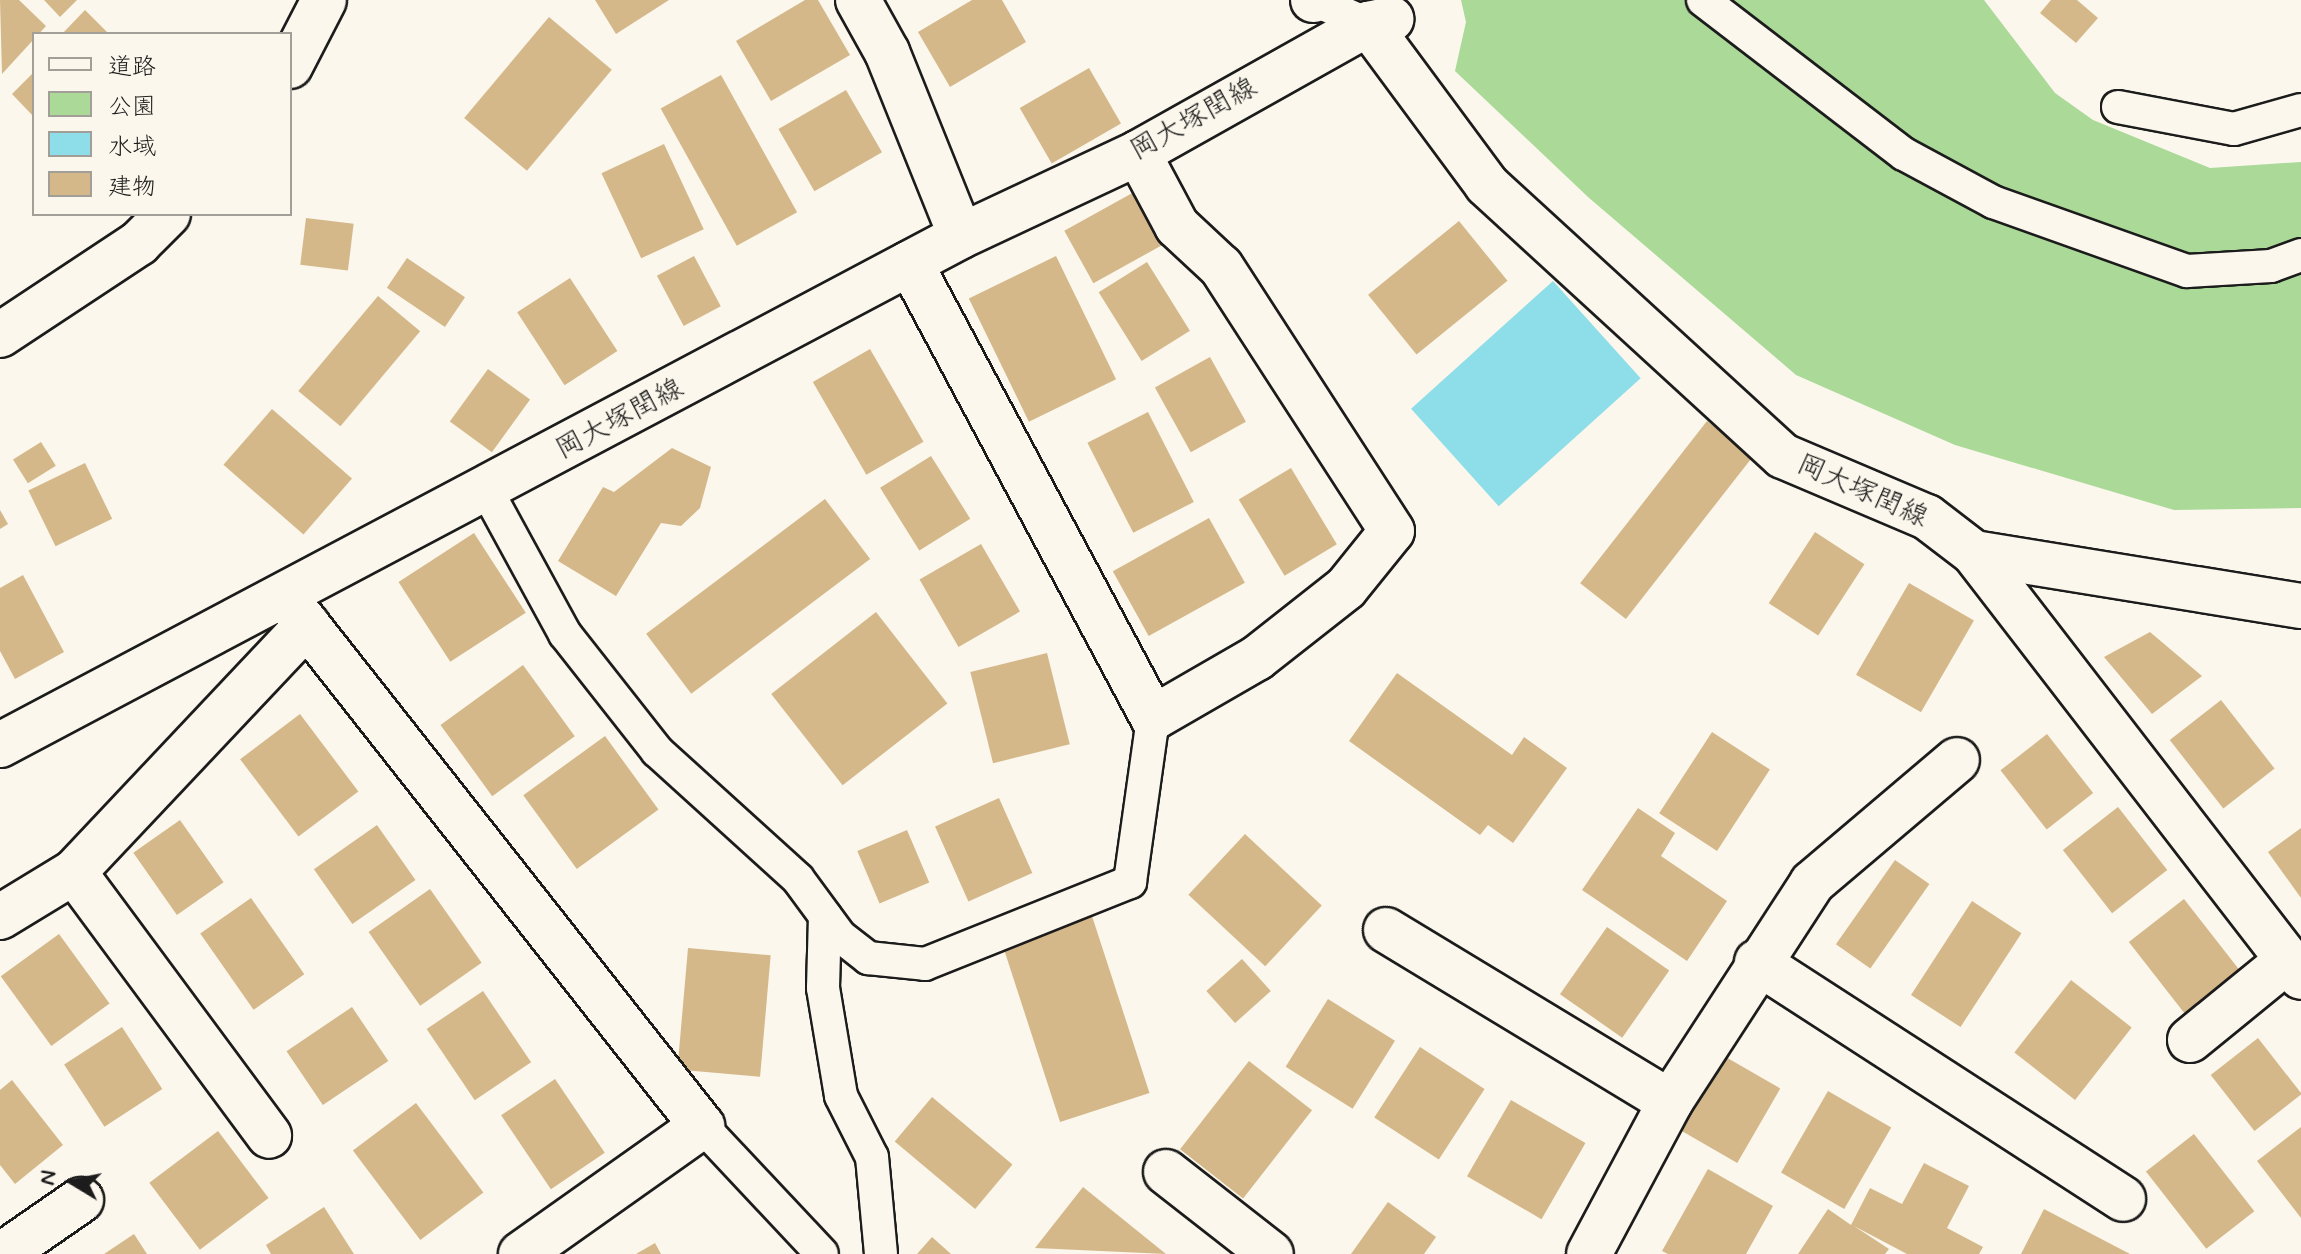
<!DOCTYPE html>
<meta charset="utf-8">
<style>
body{margin:0}
#map{position:relative;width:2301px;height:1254px;overflow:hidden;background:#fbf7ec;font-family:Mynerve,"Klee One",sans-serif}
div>[style]{position:absolute}
.green>*{inset:0;background:#aad998}
.water>*{inset:0;background:#8ddee8;transform-origin:0 0}
.building>*{inset:0;background:#d5b88a;transform-origin:0 0}
.roads{filter:drop-shadow(2px 0 #1c1c1c) drop-shadow(-2px 0 #1c1c1c) drop-shadow(0 2px #1c1c1c) drop-shadow(0 -2px #1c1c1c)}
.service>*{height:32px;margin:-16px;padding:0 16px;transform-origin:16px;border-radius:16px;background:#fbf7ec}
.minor>*{height:44px;margin:-22px;padding:0 22px;transform-origin:22px;border-radius:22px;background:#fbf7ec}
.tertiary>*{height:44px;margin:-22px;padding:0 22px;transform-origin:22px;border-radius:22px;background:#fbf7ec}
span{translate:-50% -50%;white-space:nowrap;text-align:center;line-height:1.15;-webkit-text-stroke:6px #fbf7ec;paint-order:stroke}
.street-label{font-size:28px;color:#1c1c1c}
.legend{position:absolute;left:32px;top:32px;width:260px;height:184px;box-sizing:border-box;background:#fbf7ec;border:2px solid #a29f99;margin:0;padding:10px 14px;list-style:none;font-size:24px;color:#1c1c1c}
.legend li{display:flex;align-items:center;gap:16px;height:40px}
.legend b{width:40px;border:2px solid #a29f99}
.north{position:absolute;left:32px;top:1142px;width:80px;height:80px;-webkit-text-stroke:6px #fbf7ec;paint-order:stroke;rotate:280deg;font-size:22px;font-weight:700;line-height:32px;text-align:center;color:#1c1c1c}
.north::after{content:'';display:block;margin:auto;width:28px;height:36px;background:#1c1c1c;clip-path:polygon(50% 0,100% 100%,50% 72%,0 100%)}
</style>
<div id="map">
<div class="green">
<div style="clip-path:polygon(1461px 0,1984px 0,2055px 93px,2093px 120px,2210px 168px,2301px 162px,2301px 508px,2174px 510px,1955px 445px,1796px 375px,1588px 197px,1455px 71px,1466px 22px)"></div>
</div>
<div class="water">
<div style="left:1553px;top:281px;width:131px;height:191px;rotate:48deg"></div>
</div>
<div class="building">
<div style="clip-path:polygon(0 0,19px 0,46px 26px,2px 74px)"></div>
<div style="clip-path:polygon(44px 0,77px 0,60px 17px)"></div>
<div style="clip-path:polygon(595px 0,669px 0,616px 34px)"></div>
<div style="clip-path:polygon(805px 0,818px 0,850px 55px,771px 101px,736px 41px)"></div>
<div style="clip-path:polygon(972px 0,1002px 0,1026px 42px,950px 87px,918px 32px)"></div>
<div style="clip-path:polygon(2051px 0,2077px 0,2098px 18px,2076px 43px,2040px 13px)"></div>
<div style="clip-path:polygon(85px 10px,109px 34px,62px 34px)"></div>
<div style="left:549px;top:17px;width:82px;height:132px;rotate:40deg"></div>
<div style="left:1089px;top:68px;width:64px;height:80px;rotate:60deg"></div>
<div style="clip-path:polygon(34px 72px,34px 117px,12px 94px)"></div>
<div style="left:721px;top:75px;width:157px;height:69px;rotate:61deg"></div>
<div style="left:846px;top:90px;width:72px;height:78px;rotate:60deg"></div>
<div style="left:664px;top:144px;width:94px;height:69px;rotate:65deg"></div>
<div style="left:1136px;top:191px;width:60px;height:82px;rotate:61deg"></div>
<div style="left:306px;top:218px;width:48px;height:47px;rotate:7deg"></div>
<div style="left:1459px;top:221px;width:77px;height:117px;rotate:51deg"></div>
<div style="left:694px;top:256px;width:57px;height:42px;rotate:62deg"></div>
<div style="left:1056px;top:256px;width:137px;height:97px;rotate:64deg"></div>
<div style="left:407px;top:258px;width:70px;height:36px;rotate:34deg"></div>
<div style="left:1147px;top:262px;width:81px;height:57px;rotate:58deg"></div>
<div style="left:570px;top:278px;width:87px;height:63px;rotate:57deg"></div>
<div style="left:378px;top:296px;width:55px;height:124px;rotate:40deg"></div>
<div style="left:870px;top:349px;width:107px;height:66px;rotate:60deg"></div>
<div style="left:1210px;top:357px;width:74px;height:63px;rotate:61deg"></div>
<div style="left:488px;top:369px;width:52px;height:65px;rotate:36deg"></div>
<div style="left:272px;top:409px;width:106px;height:74px;rotate:41deg"></div>
<div style="left:1148px;top:412px;width:101px;height:68px;rotate:63deg"></div>
<div style="left:1707px;top:421px;width:58px;height:206px;rotate:38deg"></div>
<div style="left:41px;top:442px;width:28px;height:33px;rotate:58deg"></div>
<div style="clip-path:polygon(672px 448px,711px 467px,700px 508px,681px 526px,661px 523px,616px 596px,558px 561px,603px 487px,614px 492px)"></div>
<div style="left:931px;top:456px;width:74px;height:60px;rotate:58deg"></div>
<div style="left:85px;top:463px;width:62px;height:63px;rotate:64deg"></div>
<div style="left:1291px;top:468px;width:89px;height:61px;rotate:59deg"></div>
<div style="left:825px;top:499px;width:75px;height:224px;rotate:53deg"></div>
<div style="clip-path:polygon(0 510px,8px 524px,0 529px)"></div>
<div style="left:1209px;top:518px;width:74px;height:110px;rotate:61deg"></div>
<div style="left:1815px;top:532px;width:59px;height:85px;rotate:33deg"></div>
<div style="left:474px;top:533px;width:95px;height:90px;rotate:57deg"></div>
<div style="left:981px;top:544px;width:78px;height:71px;rotate:60deg"></div>
<div style="clip-path:polygon(23px 575px,64px 652px,15px 679px,0 651px,0 588px)"></div>
<div style="left:1909px;top:583px;width:75px;height:106px;rotate:30deg"></div>
<div style="left:876px;top:612px;width:116px;height:133px;rotate:52deg"></div>
<div style="clip-path:polygon(2150px 632px,2202px 676px,2152px 714px,2104px 657px)"></div>
<div style="left:1047px;top:653px;width:94px;height:79px;rotate:76deg"></div>
<div style="left:523px;top:665px;width:88px;height:102px;rotate:54deg"></div>
<div style="clip-path:polygon(1397px 673px,1512px 755px,1524px 737px,1567px 768px,1513px 843px,1488px 825px,1480px 835px,1349px 741px)"></div>
<div style="left:2221px;top:700px;width:87px;height:65px;rotate:52deg"></div>
<div style="left:300px;top:714px;width:97px;height:75px;rotate:53deg"></div>
<div style="left:1712px;top:732px;width:69px;height:97px;rotate:33deg"></div>
<div style="left:2047px;top:734px;width:75px;height:59px;rotate:52deg"></div>
<div style="left:605px;top:736px;width:91px;height:101px;rotate:54deg"></div>
<div style="left:999px;top:798px;width:82px;height:70px;rotate:66deg"></div>
<div style="left:2118px;top:807px;width:80px;height:70px;rotate:52deg"></div>
<div style="clip-path:polygon(1638px 808px,1675px 833px,1661px 856px,1727px 901px,1687px 961px,1582px 890px)"></div>
<div style="left:180px;top:820px;width:76px;height:57px;rotate:55deg"></div>
<div style="left:377px;top:825px;width:67px;height:77px;rotate:55deg"></div>
<div style="clip-path:polygon(2301px 828px,2301px 898px,2268px 852px)"></div>
<div style="left:907px;top:830px;width:57px;height:54px;rotate:67deg"></div>
<div style="left:1245px;top:834px;width:105px;height:83px;rotate:43deg"></div>
<div style="left:1895px;top:860px;width:42px;height:103px;rotate:35deg"></div>
<div style="left:430px;top:889px;width:90px;height:75px;rotate:55deg"></div>
<div style="left:251px;top:898px;width:93px;height:62px;rotate:55deg"></div>
<div style="left:2184px;top:899px;width:91px;height:70px;rotate:52deg"></div>
<div style="left:1972px;top:901px;width:59px;height:112px;rotate:33deg"></div>
<div style="left:1092px;top:916px;width:186px;height:94px;rotate:72deg"></div>
<div style="left:1607px;top:927px;width:76px;height:82px;rotate:35deg"></div>
<div style="left:59px;top:934px;width:86px;height:72px;rotate:54deg"></div>
<div style="left:688px;top:948px;width:83px;height:122px;rotate:5deg"></div>
<div style="left:1242px;top:959px;width:43px;height:48px;rotate:48deg"></div>
<div style="left:2071px;top:980px;width:77px;height:92px;rotate:38deg"></div>
<div style="left:483px;top:991px;width:86px;height:68px;rotate:56deg"></div>
<div style="left:1328px;top:999px;width:79px;height:80px;rotate:32deg"></div>
<div style="left:352px;top:1007px;width:65px;height:79px;rotate:56deg"></div>
<div style="left:122px;top:1027px;width:74px;height:69px;rotate:57deg"></div>
<div style="left:2258px;top:1038px;width:71px;height:60px;rotate:52deg"></div>
<div style="left:1420px;top:1047px;width:77px;height:84px;rotate:33deg"></div>
<div style="left:1717px;top:1052px;width:73px;height:86px;rotate:30deg"></div>
<div style="left:1249px;top:1061px;width:80px;height:112px;rotate:38deg"></div>
<div style="left:555px;top:1079px;width:89px;height:65px;rotate:56deg"></div>
<div style="clip-path:polygon(12px 1080px,63px 1145px,15px 1184px,0 1165px,0 1090px)"></div>
<div style="left:1828px;top:1091px;width:73px;height:94px;rotate:30deg"></div>
<div style="left:932px;top:1097px;width:105px;height:58px;rotate:40deg"></div>
<div style="left:1511px;top:1100px;width:86px;height:88px;rotate:30deg"></div>
<div style="left:416px;top:1103px;width:112px;height:79px;rotate:53deg"></div>
<div style="clip-path:polygon(2301px 1127px,2301px 1218px,2257px 1161px)"></div>
<div style="left:218px;top:1131px;width:84px;height:86px;rotate:53deg"></div>
<div style="left:2194px;top:1134px;width:98px;height:61px;rotate:52deg"></div>
<div style="clip-path:polygon(1924px 1163px,1969px 1186px,1947px 1228px,1983px 1247px,1979px 1254px,1907px 1254px,1854px 1226px,1889px 1249px,1885px 1254px,1798px 1254px,1828px 1209px,1851px 1225px,1870px 1188px,1902px 1204px)"></div>
<div style="clip-path:polygon(1708px 1169px,1773px 1206px,1746px 1254px,1668px 1254px,1662px 1251px)"></div>
<div style="clip-path:polygon(1083px 1187px,1166px 1254px,1035px 1248px)"></div>
<div style="clip-path:polygon(1388px 1202px,1436px 1237px,1424px 1254px,1351px 1254px)"></div>
<div style="clip-path:polygon(324px 1207px,354px 1254px,271px 1254px,266px 1245px)"></div>
<div style="clip-path:polygon(2044px 1209px,2130px 1254px,2021px 1254px)"></div>
<div style="clip-path:polygon(134px 1234px,147px 1254px,104px 1254px)"></div>
<div style="clip-path:polygon(932px 1237px,951px 1254px,917px 1254px)"></div>
<div style="clip-path:polygon(655px 1243px,661px 1254px,636px 1254px)"></div>
</div>
<div class="roads">
<div class="service">
<div style="left:1314px;top:0;width:59px;rotate:24deg"></div>
<div style="left:1703px;top:0;width:253px;rotate:37.5deg"></div>
<div style="left:1904px;top:154px;width:101px;rotate:28.3deg"></div>
<div style="left:1993px;top:202px;width:206px;rotate:19.6deg"></div>
<div style="left:2187px;top:271px;width:84px;rotate:-3.4deg"></div>
<div style="left:2271px;top:266px;width:32px;rotate:-20deg"></div>
<div style="left:2118px;top:107px;width:118px;rotate:10.7deg"></div>
<div style="left:2234px;top:129px;width:70px;rotate:-15.8deg"></div>
<div style="left:487px;top:491px;width:163px;rotate:61.4deg"></div>
<div style="left:565px;top:634px;width:149px;rotate:51.8deg"></div>
<div style="left:657px;top:751px;width:190px;rotate:42.2deg"></div>
<div style="left:798px;top:879px;width:71px;rotate:53.6deg"></div>
<div style="left:840px;top:936px;width:36px;rotate:38deg"></div>
<div style="left:868px;top:958px;width:57px;rotate:6deg"></div>
<div style="left:925px;top:964px;width:221px;rotate:-21.8deg"></div>
<div style="left:1130px;top:882px;width:166px;rotate:-82deg"></div>
<div style="left:825px;top:916px;width:72px;rotate:91.6deg"></div>
<div style="left:823px;top:988px;width:109px;rotate:80.5deg"></div>
<div style="left:841px;top:1096px;width:68px;rotate:63.1deg"></div>
<div style="left:872px;top:1157px;width:97px;rotate:84.7deg"></div>
<div style="left:702px;top:1126px;width:175px;rotate:46.8deg"></div>
</div>
<div class="minor">
<div style="left:858px;top:0;width:60px;rotate:60.9deg"></div>
<div style="left:887px;top:52px;width:198px;rotate:68.1deg"></div>
<div style="left:1313px;top:0;width:1px"></div>
<div style="left:1368px;top:24px;width:200px;rotate:53.5deg"></div>
<div style="left:1487px;top:185px;width:401px;rotate:42.5deg"></div>
<div style="left:1783px;top:456px;width:156px;rotate:23deg"></div>
<div style="left:1927px;top:517px;width:59px;rotate:37.5deg"></div>
<div style="left:1974px;top:553px;width:331px;rotate:9.2deg"></div>
<div style="left:910px;top:263px;width:516px;rotate:61.89deg"></div>
<div style="left:1153px;top:718px;width:120px;rotate:-30deg"></div>
<div style="left:1257px;top:658px;width:113px;rotate:-38.2deg"></div>
<div style="left:1346px;top:588px;width:73px;rotate:-51.1deg"></div>
<div style="left:1392px;top:531px;width:315px;rotate:-122.9deg"></div>
<div style="left:1221px;top:267px;width:60px;rotate:-137deg"></div>
<div style="left:1177px;top:226px;width:83px;rotate:-118.1deg"></div>
<div style="left:1974px;top:553px;width:535px;rotate:52.36deg"></div>
<div style="left:285px;top:597px;width:674px;rotate:51.75deg"></div>
<div style="left:702px;top:1126px;width:222px;rotate:144.7deg"></div>
<div style="left:0;top:745px;width:1087px;rotate:-27.91deg"></div>
<div style="left:961px;top:236px;width:195px;rotate:-25.1deg"></div>
<div style="left:1138px;top:153px;width:264px;rotate:-29.3deg"></div>
<div style="left:1368px;top:24px;width:24px;rotate:-12deg"></div>
<div style="left:74px;top:872px;width:328px;rotate:53.5deg"></div>
<div style="left:0;top:917px;width:87px;rotate:-31.3deg"></div>
<div style="left:74px;top:872px;width:340px;rotate:-46.7deg"></div>
<div style="left:1386px;top:930px;width:332px;rotate:31.2deg"></div>
<div style="left:1757px;top:962px;width:436px;rotate:32.9deg"></div>
<div style="left:2190px;top:1040px;width:127px;rotate:-39.2deg"></div>
<div style="left:1166px;top:1172px;width:133px;rotate:38deg"></div>
<div style="left:3px;top:1254px;width:95px;rotate:-34.7deg"></div>
<div style="left:1589px;top:1254px;width:172px;rotate:-61.9deg"></div>
<div style="left:1670px;top:1102px;width:261px;rotate:-57deg"></div>
<div style="left:1812px;top:883px;width:190px;rotate:-40.3deg"></div>
</div>
<div class="tertiary">
<div style="left:290px;top:66px;width:74px;rotate:-62.7deg"></div>
<div style="left:0;top:335px;width:167px;rotate:-33.5deg"></div>
<div style="left:139px;top:243px;width:41px;rotate:-45deg"></div>
</div>
</div>
<div class="street-label">
<span style="left:1194px;top:120px;rotate:-29deg">岡大塚閏線</span>
<span style="left:620px;top:420px;rotate:-28deg">岡大塚閏線</span>
<span style="left:1862px;top:492px;rotate:24deg">岡大塚閏線</span>
</div>
<ul class="legend">
<li><b style="height:10px;background:#fbf7ec"></b>道路</li>
<li><b style="height:22px;background:#aad998"></b>公園</li>
<li><b style="height:22px;background:#8ddee8"></b>水域</li>
<li><b style="height:22px;background:#d5b88a"></b>建物</li>
</ul>
<div class="north">N</div>
</div>
